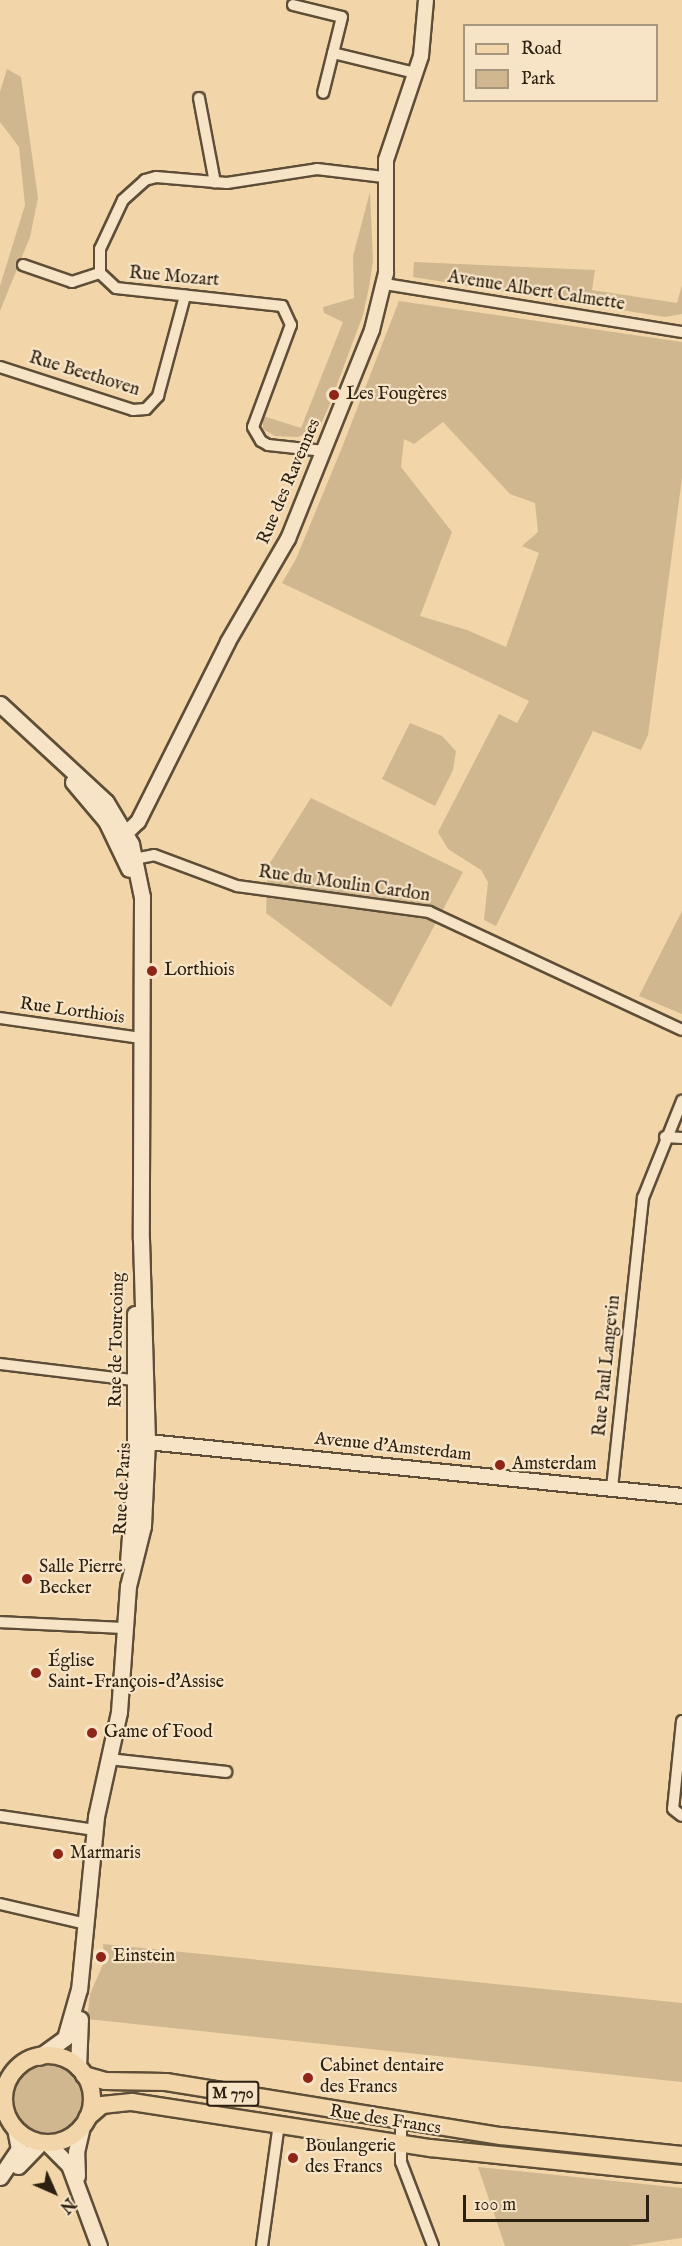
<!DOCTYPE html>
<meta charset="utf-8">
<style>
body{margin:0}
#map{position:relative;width:682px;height:2246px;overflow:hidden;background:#f2d6a9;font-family:"IM FELL English",serif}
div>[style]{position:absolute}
.green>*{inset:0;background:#d0b78f}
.round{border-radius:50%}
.roads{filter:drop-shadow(2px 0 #5e4e37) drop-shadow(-2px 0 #5e4e37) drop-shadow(0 2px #5e4e37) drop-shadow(0 -2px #5e4e37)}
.minor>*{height:10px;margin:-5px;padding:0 5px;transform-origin:5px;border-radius:5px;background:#f7e4c7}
.tertiary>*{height:14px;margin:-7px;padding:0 7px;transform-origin:7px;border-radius:7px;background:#f7e4c7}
.secondary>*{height:15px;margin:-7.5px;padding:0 7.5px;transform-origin:7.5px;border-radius:7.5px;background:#f7e4c7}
.primary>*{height:16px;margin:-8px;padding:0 8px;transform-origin:8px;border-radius:8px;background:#f2d6a9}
.primary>.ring{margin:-8px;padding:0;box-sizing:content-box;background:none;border:16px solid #f2d6a9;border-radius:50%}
.dots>*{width:16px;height:16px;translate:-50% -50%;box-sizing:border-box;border:3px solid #f7e4c7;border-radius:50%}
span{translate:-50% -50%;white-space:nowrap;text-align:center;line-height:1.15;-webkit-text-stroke:4.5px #f7e4c7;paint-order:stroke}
.shield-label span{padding:2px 4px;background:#f7e4c7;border:2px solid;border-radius:4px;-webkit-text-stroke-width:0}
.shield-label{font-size:16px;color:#2c2011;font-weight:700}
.street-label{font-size:18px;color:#2c2011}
.poi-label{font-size:18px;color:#2c2011}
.left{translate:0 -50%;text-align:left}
.legend{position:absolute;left:463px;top:24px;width:195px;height:78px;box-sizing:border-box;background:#f7e4c7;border:2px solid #a6967e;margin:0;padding:8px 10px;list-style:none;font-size:18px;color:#2c2011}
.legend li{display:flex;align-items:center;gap:12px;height:30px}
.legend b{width:30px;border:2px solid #a6967e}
.north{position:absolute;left:24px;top:2162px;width:60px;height:60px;-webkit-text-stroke:4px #f7e4c7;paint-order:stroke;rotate:135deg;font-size:16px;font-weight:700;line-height:24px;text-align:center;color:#2c2011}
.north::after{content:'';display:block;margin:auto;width:21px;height:27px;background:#2c2011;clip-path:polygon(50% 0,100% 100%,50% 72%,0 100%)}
.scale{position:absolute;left:463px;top:2195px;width:186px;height:27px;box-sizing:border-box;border:3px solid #2c2011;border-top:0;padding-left:8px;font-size:18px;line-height:21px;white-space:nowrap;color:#2c2011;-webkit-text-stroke:4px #f7e4c7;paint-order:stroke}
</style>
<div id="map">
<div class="green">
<div style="clip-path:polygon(7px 69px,21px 77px,38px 198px,30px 237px,0 311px,0 286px,25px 205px,19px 147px,0 122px,0 92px)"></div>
<div style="clip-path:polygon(370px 192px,373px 261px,369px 287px,363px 315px,329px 406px,321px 424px,310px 432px,298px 437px,275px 436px,263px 429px,263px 416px,301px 428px,343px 322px,324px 313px,323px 307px,354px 298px,353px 256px)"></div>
<div style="clip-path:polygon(414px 262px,595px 270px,592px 290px,677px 303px,682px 285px,682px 314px,665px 317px,413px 277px)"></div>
<div style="clip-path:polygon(evenodd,399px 301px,682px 342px,682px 478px,648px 735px,641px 750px,593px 731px,496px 926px,484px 920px,488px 882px,481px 870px,448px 849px,438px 832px,499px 714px,517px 723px,529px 701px,282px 583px,296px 559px,341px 450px,399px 301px,443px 422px,510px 494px,535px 503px,538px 532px,522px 546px,539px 553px,506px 647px,467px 630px,420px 616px,452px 532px,401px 467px,404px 439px,414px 444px,443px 422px)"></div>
<div style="clip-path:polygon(410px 723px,442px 736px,456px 751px,453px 770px,435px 806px,382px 779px)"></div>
<div style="clip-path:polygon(311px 798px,463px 872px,391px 1007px,266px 913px,268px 866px)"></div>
<div style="clip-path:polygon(682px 911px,682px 1014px,639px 996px)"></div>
<div style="clip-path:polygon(103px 1944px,682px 2003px,682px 2082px,87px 2019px,90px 1994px,104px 1962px)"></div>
<div class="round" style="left:14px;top:2064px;width:70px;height:70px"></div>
<div style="clip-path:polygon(478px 2167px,682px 2188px,682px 2238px,628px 2246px,505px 2246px)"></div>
</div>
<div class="roads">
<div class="minor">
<div style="left:293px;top:5px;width:50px;rotate:13.8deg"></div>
<div style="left:342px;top:17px;width:78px;rotate:104deg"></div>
<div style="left:333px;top:53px;width:84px;rotate:13.7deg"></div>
<div style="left:199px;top:98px;width:86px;rotate:79.3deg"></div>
<div style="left:23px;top:265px;width:52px;rotate:19.1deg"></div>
<div style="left:72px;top:282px;width:29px;rotate:-18deg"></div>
<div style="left:385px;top:284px;width:301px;rotate:9.2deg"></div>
<div style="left:0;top:367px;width:140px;rotate:17.9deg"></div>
<div style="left:133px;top:410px;width:13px;rotate:-4deg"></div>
<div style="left:146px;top:409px;width:18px;rotate:-47deg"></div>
<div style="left:158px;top:396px;width:104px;rotate:-74.9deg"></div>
<div style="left:324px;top:451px;width:56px;rotate:-173.9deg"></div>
<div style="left:268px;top:445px;width:8px;rotate:-150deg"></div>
<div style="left:261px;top:441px;width:16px;rotate:-120deg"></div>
<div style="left:253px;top:427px;width:109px;rotate:-69.6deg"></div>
<div style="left:291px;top:325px;width:21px;rotate:-115deg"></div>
<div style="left:282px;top:306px;width:167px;rotate:-173.8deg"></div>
<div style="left:116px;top:288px;width:22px;rotate:-137deg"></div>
<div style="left:100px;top:273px;width:24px;rotate:-90deg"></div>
<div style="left:100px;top:249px;width:54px;rotate:-64.9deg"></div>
<div style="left:123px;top:200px;width:30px;rotate:-42deg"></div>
<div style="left:145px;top:180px;width:11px;rotate:-15deg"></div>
<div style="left:156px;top:177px;width:71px;rotate:4.8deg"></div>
<div style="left:227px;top:183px;width:91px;rotate:-8.8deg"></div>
<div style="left:317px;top:169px;width:67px;rotate:6.8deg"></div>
<div style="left:129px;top:860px;width:25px;rotate:-11deg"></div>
<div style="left:154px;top:855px;width:89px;rotate:20.5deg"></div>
<div style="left:237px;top:886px;width:194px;rotate:7.7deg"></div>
<div style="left:429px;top:912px;width:279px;rotate:25deg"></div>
<div style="left:0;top:1018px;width:141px;rotate:8.1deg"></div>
<div style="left:665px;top:1137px;width:17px;rotate:3deg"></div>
<div style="left:0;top:1364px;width:142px;rotate:6.9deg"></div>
<div style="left:612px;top:1488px;width:292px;rotate:-83.9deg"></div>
<div style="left:643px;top:1198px;width:105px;rotate:-68.1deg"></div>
<div style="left:0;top:1622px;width:124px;rotate:2.8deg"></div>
<div style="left:682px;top:1721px;width:88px;rotate:95.8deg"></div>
<div style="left:673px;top:1809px;width:11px;rotate:38deg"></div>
<div style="left:109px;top:1759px;width:118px;rotate:6.3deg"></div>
<div style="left:0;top:1816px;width:96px;rotate:8.4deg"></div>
<div style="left:0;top:1904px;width:88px;rotate:13.1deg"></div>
<div style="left:401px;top:2121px;width:41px;rotate:90deg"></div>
<div style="left:401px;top:2162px;width:90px;rotate:69.1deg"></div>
<div style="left:262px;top:2246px;width:123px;rotate:-82.1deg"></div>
</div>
<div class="tertiary">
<div style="left:118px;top:841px;width:28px;rotate:-44deg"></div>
<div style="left:138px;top:822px;width:201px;rotate:-63.4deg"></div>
<div style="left:228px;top:642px;width:119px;rotate:-59.8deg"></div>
<div style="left:288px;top:539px;width:225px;rotate:-68.1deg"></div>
<div style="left:372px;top:330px;width:59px;rotate:-76.2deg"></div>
<div style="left:386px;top:273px;width:113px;rotate:-90deg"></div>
<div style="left:386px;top:160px;width:110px;rotate:-71.4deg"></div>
<div style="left:421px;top:56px;width:56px;rotate:-84.9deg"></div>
<div style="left:138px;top:1441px;width:547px;rotate:5.77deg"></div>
</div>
<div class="secondary">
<div style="left:0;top:704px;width:144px;rotate:42.8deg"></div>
<div style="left:106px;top:802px;width:49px;rotate:59.2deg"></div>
<div style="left:131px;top:844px;width:54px;rotate:78.3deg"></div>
<div style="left:142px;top:897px;width:342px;rotate:90.2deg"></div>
<div style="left:141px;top:1239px;width:202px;rotate:88.3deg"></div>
<div style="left:147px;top:1441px;width:85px;rotate:92.7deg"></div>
<div style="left:143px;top:1526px;width:62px;rotate:104deg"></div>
<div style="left:128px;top:1586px;width:126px;rotate:94.1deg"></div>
<div style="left:119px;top:1712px;width:107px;rotate:102.4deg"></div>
<div style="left:96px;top:1817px;width:173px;rotate:95.6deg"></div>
<div style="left:79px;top:1989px;width:51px;rotate:105.9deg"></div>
<div style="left:65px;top:2038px;width:32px;rotate:144deg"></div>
<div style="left:73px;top:782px;width:51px;rotate:49.8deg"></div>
<div style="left:106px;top:821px;width:53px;rotate:64.4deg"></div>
<div style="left:128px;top:1562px;width:90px;rotate:-85.6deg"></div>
<div style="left:135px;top:1472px;width:158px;rotate:-90deg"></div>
<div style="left:78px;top:2068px;width:49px;rotate:-87.7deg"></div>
<div style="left:47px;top:2143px;width:31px;rotate:45deg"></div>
<div style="left:69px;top:2165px;width:86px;rotate:69.7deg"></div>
<div style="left:18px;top:2166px;width:32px;rotate:-46deg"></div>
<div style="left:77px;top:2176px;width:24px;rotate:-92deg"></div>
<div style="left:76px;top:2152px;width:26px;rotate:-77deg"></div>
<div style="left:0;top:2177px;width:34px;rotate:-56deg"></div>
<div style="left:19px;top:2149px;width:20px;rotate:-101deg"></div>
</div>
<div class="primary">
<div class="ring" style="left:4px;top:2055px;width:72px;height:72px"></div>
<div style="left:84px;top:2075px;width:22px;rotate:16deg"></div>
<div style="left:105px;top:2081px;width:61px;rotate:0.9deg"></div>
<div style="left:166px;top:2082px;width:339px;rotate:9.2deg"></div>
<div style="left:501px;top:2136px;width:182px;rotate:6deg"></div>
<div style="left:87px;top:2118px;width:20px;rotate:-41deg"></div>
<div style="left:102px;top:2105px;width:30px;rotate:-6deg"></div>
<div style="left:132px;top:2102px;width:302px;rotate:8.8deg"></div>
<div style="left:430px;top:2148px;width:253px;rotate:5.9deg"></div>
</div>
</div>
<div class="dots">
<div style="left:334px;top:395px;background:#8f2418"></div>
<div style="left:152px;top:971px;background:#8f2418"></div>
<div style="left:500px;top:1465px;background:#8f2418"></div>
<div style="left:27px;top:1579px;background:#8f2418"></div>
<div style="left:36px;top:1673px;background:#8f2418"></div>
<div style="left:92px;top:1733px;background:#8f2418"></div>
<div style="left:58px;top:1854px;background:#8f2418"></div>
<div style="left:101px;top:1957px;background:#8f2418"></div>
<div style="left:308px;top:2078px;background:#8f2418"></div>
<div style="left:293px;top:2158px;background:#8f2418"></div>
</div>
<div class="shield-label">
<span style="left:233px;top:2094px">M 770</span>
</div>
<div class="street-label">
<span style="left:174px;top:278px;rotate:5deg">Rue Mozart</span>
<span style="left:536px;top:292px;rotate:9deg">Avenue Albert Calmette</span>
<span style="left:84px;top:375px;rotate:17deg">Rue Beethoven</span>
<span style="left:290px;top:482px;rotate:-67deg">Rue des Ravennes</span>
<span style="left:344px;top:885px;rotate:8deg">Rue du Moulin Cardon</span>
<span style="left:72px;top:1012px;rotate:8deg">Rue Lorthiois</span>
<span style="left:118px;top:1340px;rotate:-89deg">Rue de Tourcoing</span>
<span style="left:608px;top:1366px;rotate:-84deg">Rue Paul Langevin</span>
<span style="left:393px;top:1448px;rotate:6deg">Avenue d'Amsterdam</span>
<span style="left:124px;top:1489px;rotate:-87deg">Rue de Paris</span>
<span style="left:385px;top:2121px;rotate:9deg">Rue des Francs</span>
</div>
<div class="poi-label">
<span class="left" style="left:346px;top:395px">Les Fougères</span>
<span class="left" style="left:164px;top:971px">Lorthiois</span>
<span class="left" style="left:512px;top:1465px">Amsterdam</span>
<span class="left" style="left:39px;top:1579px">Salle Pierre<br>Becker</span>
<span class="left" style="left:48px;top:1673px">Église<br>Saint-François-d'Assise</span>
<span class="left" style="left:104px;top:1733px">Game of Food</span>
<span class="left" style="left:70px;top:1854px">Marmaris</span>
<span class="left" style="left:113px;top:1957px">Einstein</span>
<span class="left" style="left:320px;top:2078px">Cabinet dentaire<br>des Francs</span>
<span class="left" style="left:305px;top:2158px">Boulangerie<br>des Francs</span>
</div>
<ul class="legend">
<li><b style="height:8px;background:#f2d6a9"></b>Road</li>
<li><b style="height:16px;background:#d0b78f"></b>Park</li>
</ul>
<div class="north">N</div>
<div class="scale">100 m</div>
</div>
